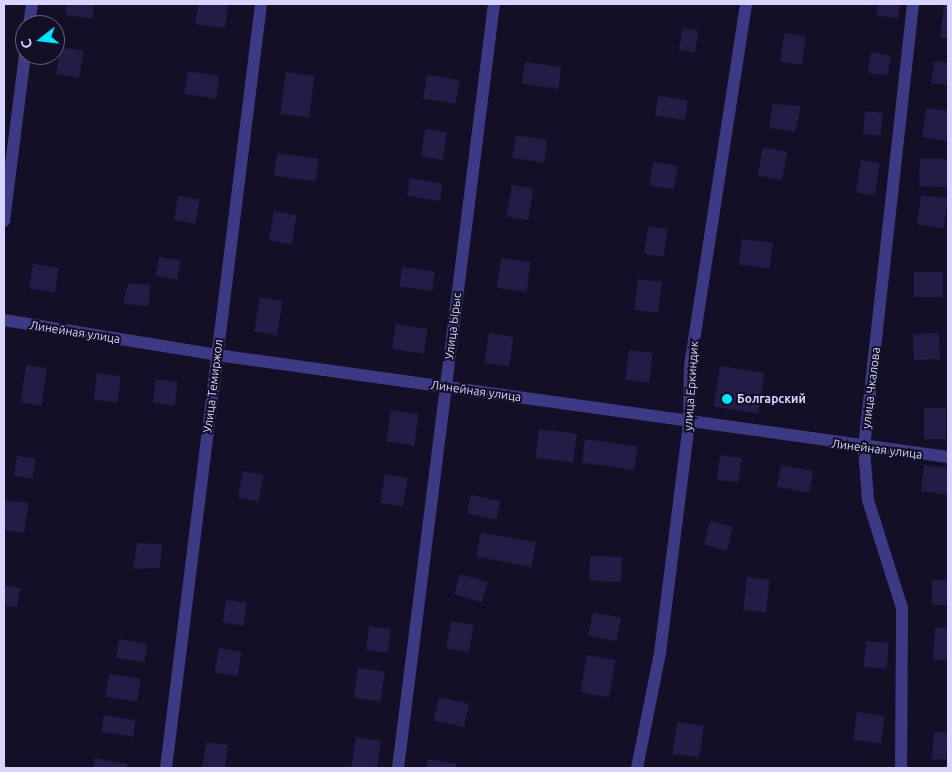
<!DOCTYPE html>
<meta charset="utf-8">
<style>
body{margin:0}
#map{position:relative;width:952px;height:772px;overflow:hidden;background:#130f26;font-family:Ubuntu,sans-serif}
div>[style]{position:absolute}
.building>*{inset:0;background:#241b47;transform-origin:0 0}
.minor>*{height:12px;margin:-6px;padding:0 6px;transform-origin:6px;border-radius:6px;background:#3d3a85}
.dots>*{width:14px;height:14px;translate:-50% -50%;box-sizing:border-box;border:2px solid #130f26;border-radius:50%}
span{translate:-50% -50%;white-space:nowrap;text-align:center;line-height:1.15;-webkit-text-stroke:4px #130f26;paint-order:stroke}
.street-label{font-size:12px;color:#d9d4ff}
.poi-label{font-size:12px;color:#d9d4ff;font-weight:700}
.left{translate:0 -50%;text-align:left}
.frame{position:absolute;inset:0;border:5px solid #d9d4ff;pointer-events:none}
.north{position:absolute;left:15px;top:15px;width:50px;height:50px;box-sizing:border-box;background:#130f26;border:1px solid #625e7d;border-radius:50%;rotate:254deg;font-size:14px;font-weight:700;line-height:20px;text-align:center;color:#d9d4ff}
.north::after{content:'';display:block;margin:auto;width:18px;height:22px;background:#00e5ff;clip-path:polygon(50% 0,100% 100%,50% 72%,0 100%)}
</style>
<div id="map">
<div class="building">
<div style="clip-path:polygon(67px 4px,94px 4px,92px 19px,65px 15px)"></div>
<div style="clip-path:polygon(198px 4px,228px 5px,225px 28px,195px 24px)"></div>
<div style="clip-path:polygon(878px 4px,900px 4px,898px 19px,876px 15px)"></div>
<div style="clip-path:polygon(944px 4px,948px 5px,948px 38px,940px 37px)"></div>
<div style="left:683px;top:28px;width:16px;height:22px;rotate:11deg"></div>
<div style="left:784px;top:33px;width:22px;height:29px;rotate:8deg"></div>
<div style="left:61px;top:47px;width:23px;height:27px;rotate:10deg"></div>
<div style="left:871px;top:52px;width:20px;height:21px;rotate:9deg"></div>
<div style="clip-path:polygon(935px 61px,948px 63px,948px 85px,931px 83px)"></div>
<div style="left:525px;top:62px;width:37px;height:22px;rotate:8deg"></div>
<div style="left:188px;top:71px;width:32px;height:23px;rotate:9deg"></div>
<div style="left:286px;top:72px;width:29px;height:42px;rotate:8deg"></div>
<div style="left:427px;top:75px;width:33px;height:24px;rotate:9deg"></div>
<div style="left:658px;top:96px;width:30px;height:20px;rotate:8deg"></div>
<div style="clip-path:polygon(773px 104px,801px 106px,795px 132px,769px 128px)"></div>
<div style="clip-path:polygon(926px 108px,948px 111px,947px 141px,922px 137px)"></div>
<div style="left:865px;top:111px;width:18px;height:23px;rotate:6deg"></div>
<div style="left:425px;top:129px;width:22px;height:28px;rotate:8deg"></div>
<div style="left:516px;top:135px;width:32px;height:23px;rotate:9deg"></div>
<div style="left:763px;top:147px;width:25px;height:29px;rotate:11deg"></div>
<div style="left:277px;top:153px;width:42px;height:23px;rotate:8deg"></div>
<div style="left:920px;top:158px;width:28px;height:28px;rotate:2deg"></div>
<div style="left:861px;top:160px;width:19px;height:33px;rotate:9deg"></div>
<div style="left:653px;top:162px;width:25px;height:24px;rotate:9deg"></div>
<div style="left:410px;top:178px;width:33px;height:18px;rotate:9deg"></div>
<div style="left:512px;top:185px;width:22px;height:32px;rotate:10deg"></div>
<div style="left:921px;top:195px;width:27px;height:30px;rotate:8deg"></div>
<div style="left:178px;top:196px;width:22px;height:24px;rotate:10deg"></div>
<div style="left:274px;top:211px;width:23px;height:30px;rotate:10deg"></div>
<div style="left:648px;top:226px;width:20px;height:28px;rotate:9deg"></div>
<div style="left:742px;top:239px;width:31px;height:26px;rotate:7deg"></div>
<div style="left:159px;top:257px;width:22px;height:19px;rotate:10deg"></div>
<div style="left:501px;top:258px;width:30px;height:30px;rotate:8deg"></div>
<div style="left:33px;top:264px;width:26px;height:25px;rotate:9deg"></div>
<div style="left:402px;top:267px;width:33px;height:20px;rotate:7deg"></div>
<div style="left:914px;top:272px;width:29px;height:25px"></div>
<div style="left:638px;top:279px;width:24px;height:31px;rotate:7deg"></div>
<div style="clip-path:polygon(128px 283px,150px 285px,149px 306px,123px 304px)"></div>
<div style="left:260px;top:297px;width:23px;height:35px;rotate:10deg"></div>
<div style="left:396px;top:324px;width:32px;height:25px;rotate:9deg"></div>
<div style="left:489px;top:333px;width:25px;height:30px;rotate:9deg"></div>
<div style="left:939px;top:333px;width:26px;height:26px;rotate:88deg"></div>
<div style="left:629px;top:350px;width:24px;height:30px;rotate:7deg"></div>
<div style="left:26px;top:365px;width:21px;height:38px;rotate:8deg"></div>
<div style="left:720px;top:366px;width:45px;height:41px;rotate:9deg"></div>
<div style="left:97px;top:373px;width:24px;height:27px;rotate:7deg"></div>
<div style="left:156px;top:379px;width:22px;height:24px;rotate:8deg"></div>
<div style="left:924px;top:408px;width:22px;height:31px"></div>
<div style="left:391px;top:410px;width:28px;height:32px;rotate:8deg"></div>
<div style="left:539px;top:429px;width:38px;height:29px;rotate:7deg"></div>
<div style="left:585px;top:439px;width:53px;height:24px;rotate:8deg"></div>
<div style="left:720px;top:455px;width:22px;height:25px;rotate:8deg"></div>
<div style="left:17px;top:456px;width:19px;height:20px;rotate:9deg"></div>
<div style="left:781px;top:465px;width:33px;height:22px;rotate:11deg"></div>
<div style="clip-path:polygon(924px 465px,948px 468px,948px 495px,921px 491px)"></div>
<div style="left:243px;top:471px;width:21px;height:27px;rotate:11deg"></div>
<div style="left:385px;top:474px;width:23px;height:29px;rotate:10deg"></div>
<div style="left:471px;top:495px;width:30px;height:19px;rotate:12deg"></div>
<div style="clip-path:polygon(4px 500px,29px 503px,24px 533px,4px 530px)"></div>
<div style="left:710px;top:521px;width:24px;height:24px;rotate:15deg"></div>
<div style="left:481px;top:532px;width:56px;height:25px;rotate:11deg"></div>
<div style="clip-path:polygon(137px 543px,162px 544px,160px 568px,133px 569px)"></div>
<div style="left:590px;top:556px;width:32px;height:25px;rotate:2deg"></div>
<div style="left:460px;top:574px;width:29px;height:21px;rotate:16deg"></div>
<div style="left:747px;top:577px;width:23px;height:33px;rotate:7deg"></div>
<div style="left:932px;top:580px;width:16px;height:25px"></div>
<div style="clip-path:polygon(4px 585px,20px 588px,17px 607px,4px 605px)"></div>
<div style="left:226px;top:600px;width:21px;height:23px;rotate:8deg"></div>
<div style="left:593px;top:612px;width:29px;height:24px;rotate:12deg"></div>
<div style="left:451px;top:621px;width:23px;height:28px;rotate:10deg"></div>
<div style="left:369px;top:626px;width:22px;height:24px;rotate:8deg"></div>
<div style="clip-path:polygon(935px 627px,948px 628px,948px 660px,933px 660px)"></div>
<div style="left:119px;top:639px;width:29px;height:19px;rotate:10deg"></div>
<div style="left:866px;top:641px;width:23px;height:26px;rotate:5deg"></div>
<div style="left:219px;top:648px;width:23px;height:25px;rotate:10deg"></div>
<div style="left:587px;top:655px;width:29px;height:38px;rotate:10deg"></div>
<div style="left:358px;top:668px;width:27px;height:30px;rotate:8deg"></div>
<div style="left:109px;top:674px;width:32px;height:23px;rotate:9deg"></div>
<div style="left:439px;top:697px;width:31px;height:24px;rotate:13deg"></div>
<div style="left:857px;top:712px;width:28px;height:28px;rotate:8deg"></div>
<div style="left:104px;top:715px;width:32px;height:17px;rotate:9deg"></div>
<div style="left:677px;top:722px;width:27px;height:32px;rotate:8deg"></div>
<div style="left:934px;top:732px;width:14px;height:27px;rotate:4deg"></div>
<div style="clip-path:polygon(356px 737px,381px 741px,377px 768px,351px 768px)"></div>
<div style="clip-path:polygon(206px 742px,228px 745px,225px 768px,202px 768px)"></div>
<div style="clip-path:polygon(94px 758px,128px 764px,127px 768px,93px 768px)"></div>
<div style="clip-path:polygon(428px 759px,456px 764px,456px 768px,426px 768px)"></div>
</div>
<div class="minor">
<div style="left:29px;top:25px;width:21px;rotate:-82deg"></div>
<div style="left:4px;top:221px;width:167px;rotate:-82.8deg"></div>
<div style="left:4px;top:320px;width:216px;rotate:9.3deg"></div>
<div style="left:217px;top:355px;width:738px;rotate:7.94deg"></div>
<div style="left:166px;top:768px;width:770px;rotate:-82.91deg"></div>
<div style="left:398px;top:768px;width:770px;rotate:-82.84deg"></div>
<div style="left:637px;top:768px;width:117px;rotate:-78.7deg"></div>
<div style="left:660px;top:653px;width:233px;rotate:-82.8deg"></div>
<div style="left:689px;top:422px;width:56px;rotate:-89deg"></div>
<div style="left:690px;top:366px;width:366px;rotate:-81.2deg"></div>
<div style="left:901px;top:768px;width:160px;rotate:-89.6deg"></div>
<div style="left:902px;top:608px;width:113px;rotate:-107.5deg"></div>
<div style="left:868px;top:500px;width:52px;rotate:-94.4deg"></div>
<div style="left:864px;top:448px;width:447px;rotate:-83.7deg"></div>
</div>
<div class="dots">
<div style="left:727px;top:399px;background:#00e5ff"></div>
</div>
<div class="street-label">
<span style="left:453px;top:326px;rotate:-83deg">Улица Ырыс</span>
<span style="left:75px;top:332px;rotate:9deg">Линейная улица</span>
<span style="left:213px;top:386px;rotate:-83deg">Улица Темиржол</span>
<span style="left:691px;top:386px;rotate:-86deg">улица Еркиндик</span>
<span style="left:871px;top:388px;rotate:-83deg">улица Чкалова</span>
<span style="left:476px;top:391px;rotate:8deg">Линейная улица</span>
<span style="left:877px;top:449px;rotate:7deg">Линейная улица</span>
</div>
<div class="poi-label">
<span class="left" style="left:737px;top:399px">Болгарский</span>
</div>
<div class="frame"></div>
<div class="north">С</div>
</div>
